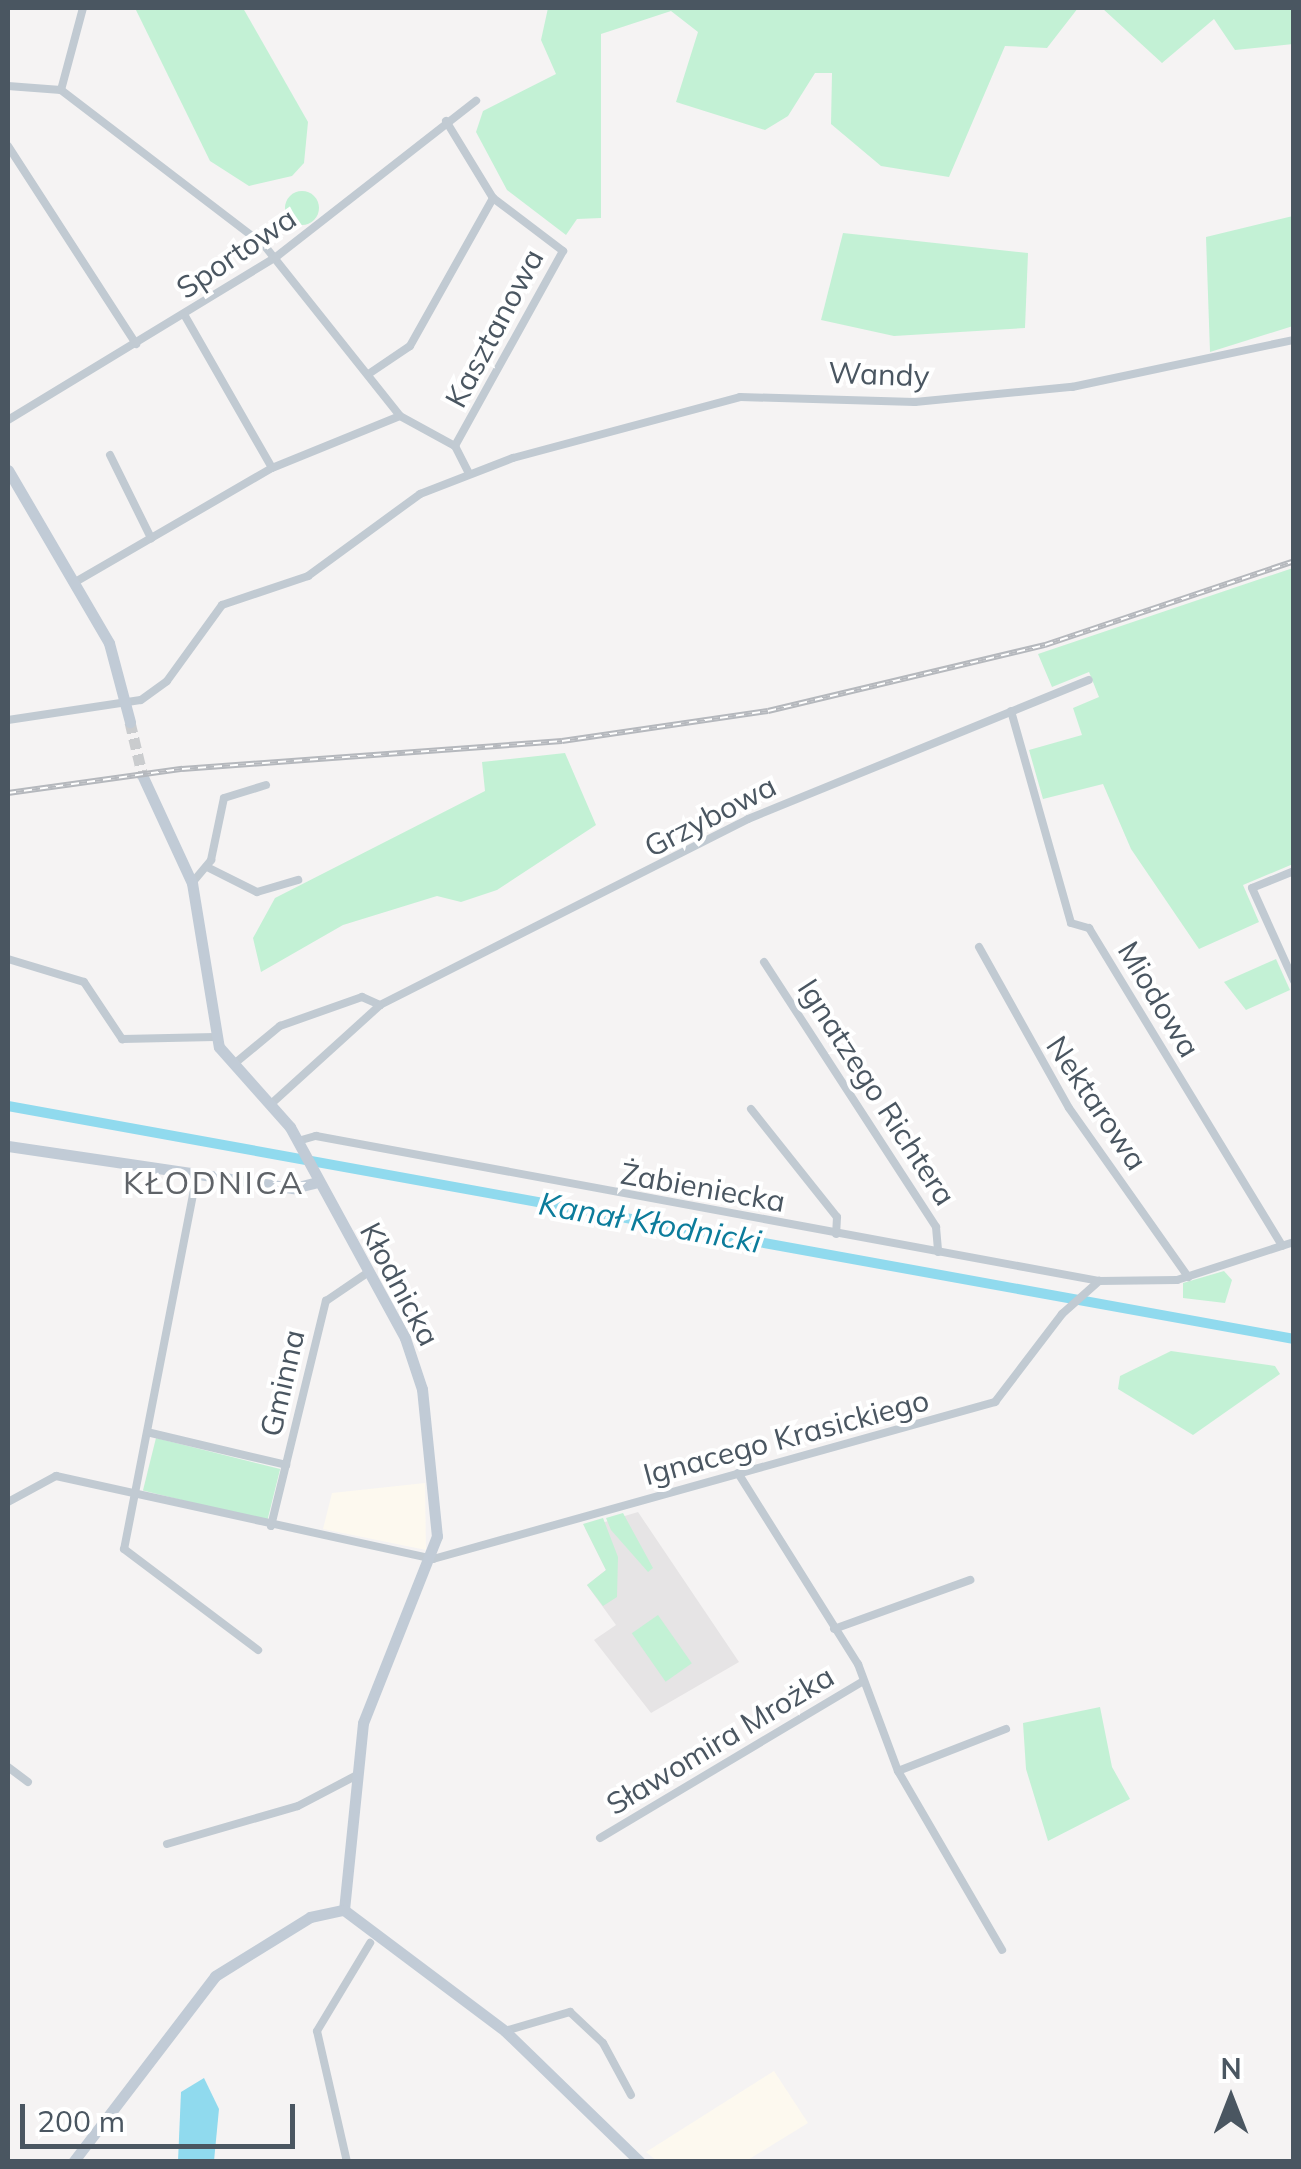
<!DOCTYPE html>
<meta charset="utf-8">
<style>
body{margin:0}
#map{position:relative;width:1301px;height:2169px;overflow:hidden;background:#f5f3f3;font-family:Mulish,sans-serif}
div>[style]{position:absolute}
.commercial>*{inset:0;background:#fdf9ef}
.education>*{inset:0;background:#e6e4e5}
.green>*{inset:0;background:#c3f1d5;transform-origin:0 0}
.round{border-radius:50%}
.water>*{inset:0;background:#90daee}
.canal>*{height:10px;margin:-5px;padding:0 5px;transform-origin:5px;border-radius:5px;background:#90daee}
.secondary-tunnel>*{height:11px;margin-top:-5.5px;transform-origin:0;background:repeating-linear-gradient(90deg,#caccce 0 11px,transparent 0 16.5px)}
.street>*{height:8px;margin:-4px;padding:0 4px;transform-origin:4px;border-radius:4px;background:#c1cad2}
.secondary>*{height:11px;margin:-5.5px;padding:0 5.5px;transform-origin:5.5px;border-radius:5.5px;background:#c1cbd6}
.rail>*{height:6px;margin-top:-3px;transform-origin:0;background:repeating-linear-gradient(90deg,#fff 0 8px,#b5b8bd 0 16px);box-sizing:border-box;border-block:2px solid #b5b8bd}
span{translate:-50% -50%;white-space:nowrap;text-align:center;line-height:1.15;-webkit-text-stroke:8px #fff;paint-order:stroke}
.street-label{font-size:30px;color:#4a5661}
.neighbourhood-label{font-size:32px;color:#5f6368;letter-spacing:2.5px}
.water-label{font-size:32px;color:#0c7c9b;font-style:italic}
.frame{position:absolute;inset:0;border:10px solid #4a5661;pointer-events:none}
.north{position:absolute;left:1181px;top:2049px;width:100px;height:100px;-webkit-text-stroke:8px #fff;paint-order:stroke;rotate:0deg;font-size:28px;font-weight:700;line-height:40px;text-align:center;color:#4a5661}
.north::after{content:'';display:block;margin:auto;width:35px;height:45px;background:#4a5661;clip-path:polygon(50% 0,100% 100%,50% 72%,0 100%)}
.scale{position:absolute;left:20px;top:2104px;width:275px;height:45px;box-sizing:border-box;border:5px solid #4a5661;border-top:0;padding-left:12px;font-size:30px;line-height:35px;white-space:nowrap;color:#4a5661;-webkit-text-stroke:8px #fff;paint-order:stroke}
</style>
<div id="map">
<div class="commercial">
<div style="clip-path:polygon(425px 1483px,426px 1550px,323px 1529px,332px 1493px)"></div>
<div style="clip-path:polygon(774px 2071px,808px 2123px,746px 2161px,657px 2161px,646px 2152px)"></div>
</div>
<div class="education">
<div style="clip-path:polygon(638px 1512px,739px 1662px,651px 1713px,594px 1640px,616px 1625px,587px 1585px,606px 1570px,585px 1528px)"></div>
</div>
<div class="green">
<div style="clip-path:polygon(135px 8px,243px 8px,308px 122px,304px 163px,292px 176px,249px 186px,210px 161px)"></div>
<div style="clip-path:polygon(548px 8px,1078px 8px,1047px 48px,1005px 46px,949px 177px,881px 166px,831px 124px,832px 73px,815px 73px,788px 116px,765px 130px,676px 102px,698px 32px,671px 11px,601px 34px,601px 218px,577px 219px,566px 235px,507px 190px,476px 132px,483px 111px,556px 74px,541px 40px)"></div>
<div style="clip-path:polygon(1102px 8px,1293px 8px,1293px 44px,1235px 50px,1214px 19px,1162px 63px)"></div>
<div class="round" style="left:285px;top:191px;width:34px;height:34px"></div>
<div style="clip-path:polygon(1293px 216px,1293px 326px,1210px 352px,1206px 237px)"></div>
<div style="clip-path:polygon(843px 233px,1028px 253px,1025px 328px,894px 336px,821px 320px)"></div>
<div style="clip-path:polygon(1293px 568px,1293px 864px,1243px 885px,1259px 922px,1199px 949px,1131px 849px,1103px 784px,1043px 799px,1029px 750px,1082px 735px,1073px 708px,1099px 697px,1089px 672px,1052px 687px,1038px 654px)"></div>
<div style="clip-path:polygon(565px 753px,596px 825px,497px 890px,461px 902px,437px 896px,343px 925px,261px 972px,253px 938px,275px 898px,485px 791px,482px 762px)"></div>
<div style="clip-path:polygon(1276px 959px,1290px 990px,1246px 1010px,1224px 982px)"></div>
<div style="clip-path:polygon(1224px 1271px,1232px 1280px,1225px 1303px,1183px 1298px,1183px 1283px)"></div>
<div style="clip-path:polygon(1171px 1351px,1275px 1366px,1280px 1374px,1193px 1435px,1118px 1389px,1120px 1376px)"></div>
<div style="left:156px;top:1438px;width:128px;height:54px;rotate:14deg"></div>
<div style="clip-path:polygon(623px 1513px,653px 1568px,648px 1572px,611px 1530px,606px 1518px)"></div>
<div style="clip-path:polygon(603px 1518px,618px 1557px,617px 1597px,603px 1606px,587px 1585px,606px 1570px,583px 1524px)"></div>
<div style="left:658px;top:1615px;width:59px;height:32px;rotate:55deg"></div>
<div style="clip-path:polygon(1100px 1707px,1112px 1767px,1130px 1799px,1048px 1841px,1026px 1769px,1023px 1723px)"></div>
</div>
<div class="water">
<div style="clip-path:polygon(204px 2078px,219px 2109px,214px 2161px,178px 2161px,181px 2092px)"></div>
</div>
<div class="canal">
<div style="left:8px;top:1106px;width:1307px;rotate:10.27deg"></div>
</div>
<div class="secondary-tunnel">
<div style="left:130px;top:722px;width:57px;rotate:76.7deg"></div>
</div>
<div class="street">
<div style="left:8px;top:86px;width:53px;rotate:4.3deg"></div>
<div style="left:61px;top:90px;width:255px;rotate:37.4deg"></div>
<div style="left:264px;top:245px;width:218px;rotate:51.5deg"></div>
<div style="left:400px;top:416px;width:63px;rotate:28.6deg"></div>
<div style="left:455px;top:446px;width:29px;rotate:63deg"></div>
<div style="left:61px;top:90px;width:85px;rotate:-75deg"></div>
<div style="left:446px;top:121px;width:90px;rotate:58.6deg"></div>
<div style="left:493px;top:198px;width:88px;rotate:37.1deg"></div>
<div style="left:563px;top:251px;width:223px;rotate:119deg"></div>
<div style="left:8px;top:146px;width:236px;rotate:57.1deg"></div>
<div style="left:185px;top:316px;width:175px;rotate:60.2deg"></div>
<div style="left:370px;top:373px;width:48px;rotate:-34deg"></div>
<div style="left:410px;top:346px;width:170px;rotate:-60.7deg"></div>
<div style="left:8px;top:420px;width:314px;rotate:-31.3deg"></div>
<div style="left:276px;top:257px;width:254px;rotate:-38deg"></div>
<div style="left:110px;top:455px;width:93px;rotate:63.7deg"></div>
<div style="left:77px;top:581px;width:225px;rotate:-30.1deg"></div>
<div style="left:272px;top:468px;width:138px;rotate:-22.1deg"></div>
<div style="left:1011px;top:711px;width:220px;rotate:74.2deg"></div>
<div style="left:1071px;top:923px;width:19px;rotate:16deg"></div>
<div style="left:1089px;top:928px;width:372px;rotate:58.7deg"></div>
<div style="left:8px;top:720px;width:134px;rotate:-8.6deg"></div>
<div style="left:141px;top:700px;width:32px;rotate:-36deg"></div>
<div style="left:167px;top:681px;width:94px;rotate:-54.1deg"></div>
<div style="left:222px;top:605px;width:91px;rotate:-18.6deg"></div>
<div style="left:308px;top:576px;width:139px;rotate:-36.2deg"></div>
<div style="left:420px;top:494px;width:100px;rotate:-21.2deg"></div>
<div style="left:513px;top:458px;width:235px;rotate:-15deg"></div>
<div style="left:740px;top:397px;width:175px;rotate:1.6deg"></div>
<div style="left:915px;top:402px;width:158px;rotate:-5.5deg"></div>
<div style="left:1072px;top:387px;width:227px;rotate:-12deg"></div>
<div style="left:207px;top:867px;width:56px;rotate:26.6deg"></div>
<div style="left:257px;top:892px;width:43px;rotate:-16.3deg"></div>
<div style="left:1294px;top:871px;width:45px;rotate:158deg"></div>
<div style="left:1252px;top:888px;width:102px;rotate:65.7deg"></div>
<div style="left:192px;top:883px;width:30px;rotate:-50deg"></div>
<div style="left:211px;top:860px;width:63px;rotate:-78.2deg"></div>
<div style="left:224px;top:798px;width:44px;rotate:-17.2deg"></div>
<div style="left:979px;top:947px;width:184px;rotate:60.8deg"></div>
<div style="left:1069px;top:1108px;width:207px;rotate:54.8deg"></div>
<div style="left:8px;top:959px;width:79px;rotate:16.8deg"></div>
<div style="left:84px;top:982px;width:69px;rotate:56.3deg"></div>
<div style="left:122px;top:1039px;width:93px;rotate:-1.2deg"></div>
<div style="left:764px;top:962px;width:316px;rotate:57deg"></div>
<div style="left:936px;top:1227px;width:25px;rotate:85deg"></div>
<div style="left:234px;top:1064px;width:60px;rotate:-39.6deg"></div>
<div style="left:280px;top:1026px;width:87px;rotate:-19.5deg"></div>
<div style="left:362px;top:997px;width:20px;rotate:24deg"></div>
<div style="left:380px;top:1005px;width:412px;rotate:-26.8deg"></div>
<div style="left:748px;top:819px;width:368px;rotate:-22.2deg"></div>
<div style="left:271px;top:1104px;width:147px;rotate:-42.2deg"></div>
<div style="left:751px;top:1109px;width:138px;rotate:51.5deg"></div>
<div style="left:837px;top:1217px;width:17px;rotate:93deg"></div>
<div style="left:298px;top:1141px;width:19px;rotate:-16deg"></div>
<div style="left:316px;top:1136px;width:796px;rotate:10.49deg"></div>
<div style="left:197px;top:1174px;width:382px;rotate:101deg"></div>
<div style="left:124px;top:1549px;width:168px;rotate:37deg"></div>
<div style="left:151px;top:1433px;width:139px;rotate:13.3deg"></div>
<div style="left:738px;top:1473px;width:226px;rotate:57.9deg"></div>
<div style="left:858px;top:1664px;width:114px;rotate:69.5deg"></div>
<div style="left:898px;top:1771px;width:207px;rotate:59.8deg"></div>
<div style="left:8px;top:1502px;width:55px;rotate:-28.4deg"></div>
<div style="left:56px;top:1476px;width:386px;rotate:12.4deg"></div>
<div style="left:433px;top:1559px;width:584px;rotate:-15.61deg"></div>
<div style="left:995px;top:1402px;width:111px;rotate:-52.7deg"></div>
<div style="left:1062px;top:1314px;width:50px;rotate:-41.7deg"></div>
<div style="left:1099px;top:1281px;width:78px;rotate:-0.7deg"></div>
<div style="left:1177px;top:1280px;width:123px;rotate:-18deg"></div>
<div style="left:271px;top:1526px;width:232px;rotate:-76.3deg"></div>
<div style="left:326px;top:1301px;width:50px;rotate:-34.3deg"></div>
<div style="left:834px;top:1629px;width:145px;rotate:-19.8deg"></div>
<div style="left:8px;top:1767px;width:25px;rotate:37deg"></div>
<div style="left:898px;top:1771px;width:116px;rotate:-21.3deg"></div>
<div style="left:600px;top:1838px;width:305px;rotate:-30.8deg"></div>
<div style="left:167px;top:1844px;width:136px;rotate:-16.2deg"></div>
<div style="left:298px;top:1806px;width:67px;rotate:-27.7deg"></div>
<div style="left:505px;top:2031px;width:68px;rotate:-16.3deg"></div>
<div style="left:570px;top:2012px;width:45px;rotate:43.2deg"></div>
<div style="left:603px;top:2043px;width:59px;rotate:61.7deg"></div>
<div style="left:347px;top:2162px;width:134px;rotate:-102.9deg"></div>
<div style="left:317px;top:2031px;width:103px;rotate:-58.9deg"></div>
</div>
<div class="secondary">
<div style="left:8px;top:470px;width:200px;rotate:59.7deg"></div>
<div style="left:109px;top:643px;width:82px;rotate:75.1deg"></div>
<div style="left:143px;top:777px;width:117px;rotate:65.2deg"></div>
<div style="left:192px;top:883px;width:166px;rotate:80.7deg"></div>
<div style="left:219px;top:1047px;width:107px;rotate:48.4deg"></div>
<div style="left:290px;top:1127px;width:240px;rotate:61.4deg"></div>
<div style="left:405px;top:1338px;width:54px;rotate:71.6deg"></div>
<div style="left:422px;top:1389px;width:148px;rotate:84.2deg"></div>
<div style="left:437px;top:1536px;width:201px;rotate:111.6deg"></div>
<div style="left:363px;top:1723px;width:188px;rotate:95.8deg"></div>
<div style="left:8px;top:1146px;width:289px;rotate:8.4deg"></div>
<div style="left:294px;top:1188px;width:25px;rotate:-14deg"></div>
<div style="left:73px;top:2162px;width:234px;rotate:-52.6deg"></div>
<div style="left:215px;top:1976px;width:112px;rotate:-31.8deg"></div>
<div style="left:310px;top:1917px;width:35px;rotate:-12deg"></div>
<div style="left:344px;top:1910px;width:201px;rotate:36.9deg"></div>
<div style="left:505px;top:2031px;width:188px;rotate:44.1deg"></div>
</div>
<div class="rail">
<div style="left:8px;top:793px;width:176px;rotate:-7.9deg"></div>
<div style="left:182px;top:769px;width:381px;rotate:-4.2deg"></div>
<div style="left:562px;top:741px;width:208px;rotate:-8.3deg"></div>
<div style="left:768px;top:711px;width:285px;rotate:-13.4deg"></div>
<div style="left:1045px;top:645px;width:263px;rotate:-18.6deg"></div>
</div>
<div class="street-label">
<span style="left:236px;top:253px;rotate:-34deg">Sportowa</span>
<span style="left:494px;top:328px;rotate:-62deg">Kasztanowa</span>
<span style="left:879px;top:374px;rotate:2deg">Wandy</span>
<span style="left:710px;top:816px;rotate:-27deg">Grzybowa</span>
<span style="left:1159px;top:999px;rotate:59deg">Miodowa</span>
<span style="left:877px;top:1092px;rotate:57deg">Ignatzego Richtera</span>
<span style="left:1097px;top:1103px;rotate:56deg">Nektarowa</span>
<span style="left:703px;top:1187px;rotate:10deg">Żabieniecka</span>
<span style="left:400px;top:1284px;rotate:62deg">Kłodnicka</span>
<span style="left:282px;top:1383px;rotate:-77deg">Gminna</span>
<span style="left:786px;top:1437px;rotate:-15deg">Ignacego Krasickiego</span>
<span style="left:720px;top:1740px;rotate:-31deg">Sławomira Mrożka</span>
</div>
<div class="neighbourhood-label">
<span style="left:214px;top:1182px">KŁODNICA</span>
</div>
<div class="water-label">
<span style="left:650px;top:1222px;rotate:10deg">Kanał Kłodnicki</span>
</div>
<div class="frame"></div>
<div class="north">N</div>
<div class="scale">200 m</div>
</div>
